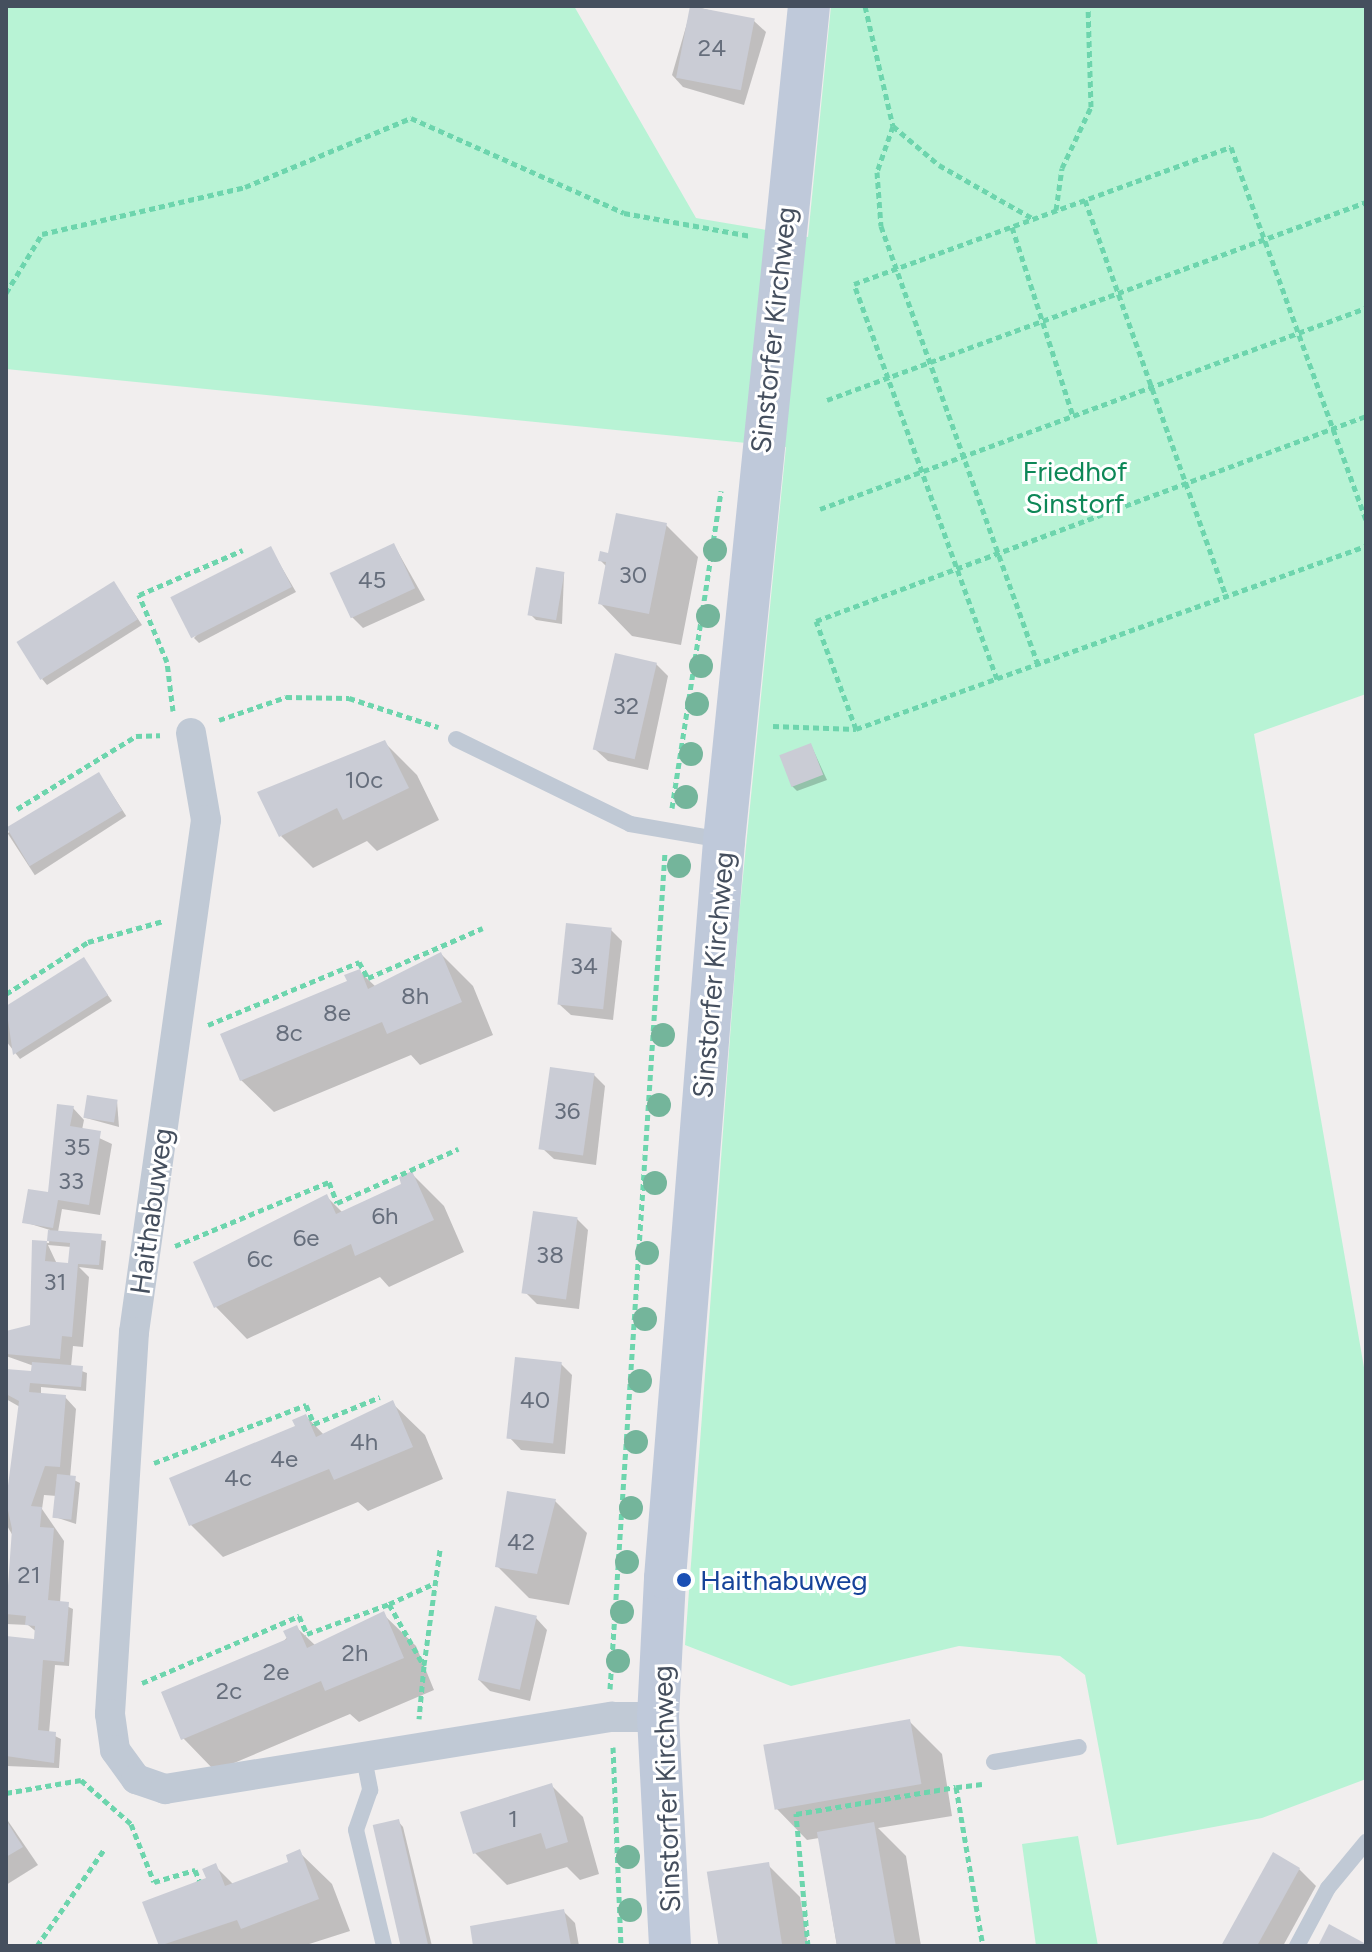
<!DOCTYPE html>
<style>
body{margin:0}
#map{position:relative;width:1372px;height:1952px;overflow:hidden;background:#f1eeee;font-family:Figtree,sans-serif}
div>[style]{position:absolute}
.green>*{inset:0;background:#b8f3d5}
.shadow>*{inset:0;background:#0003;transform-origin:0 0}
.building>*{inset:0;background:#caccd5;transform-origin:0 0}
.path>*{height:5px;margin-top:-2.5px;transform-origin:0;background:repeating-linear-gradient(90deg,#6dd5ad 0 6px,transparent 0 10px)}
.lane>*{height:16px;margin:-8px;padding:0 8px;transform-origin:8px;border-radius:8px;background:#c0c9d5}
.street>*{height:30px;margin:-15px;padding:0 15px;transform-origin:15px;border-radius:15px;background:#c0c9d5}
.secondary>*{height:42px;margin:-21px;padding:0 21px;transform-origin:21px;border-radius:21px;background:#bfc9da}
.trees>*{width:24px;height:24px;margin:-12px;border-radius:50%;background:#74b59b}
.dots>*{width:22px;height:22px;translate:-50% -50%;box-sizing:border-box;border:4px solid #fff;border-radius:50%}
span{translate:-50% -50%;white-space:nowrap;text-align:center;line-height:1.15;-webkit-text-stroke:6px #fff;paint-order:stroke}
.number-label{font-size:24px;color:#666e7c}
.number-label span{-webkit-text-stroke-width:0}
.street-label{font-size:28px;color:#454f5e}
.park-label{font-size:28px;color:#0d8757}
.transit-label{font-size:28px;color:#164399}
.left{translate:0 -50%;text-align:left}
.frame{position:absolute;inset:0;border:8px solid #454f5e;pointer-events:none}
</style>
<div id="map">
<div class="green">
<div style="clip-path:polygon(6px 6px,574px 6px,696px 218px,808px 237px,831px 6px,1366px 6px,1366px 694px,1254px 734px,1366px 1379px,1366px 1779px,1262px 1818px,1117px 1845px,1085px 1675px,1060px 1656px,959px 1646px,791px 1686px,685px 1645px,739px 916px,786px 447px,6px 369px)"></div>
<div style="clip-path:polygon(1078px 1836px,1098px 1946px,1036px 1946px,1022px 1844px)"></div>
</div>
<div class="shadow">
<div style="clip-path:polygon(692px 6px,754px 21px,766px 32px,744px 105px,683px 87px,672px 75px)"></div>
<div style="clip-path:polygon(666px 525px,698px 557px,681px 645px,632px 636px,600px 603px,607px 567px,600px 560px)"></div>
<div style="clip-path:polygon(394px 545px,425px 600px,363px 628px,351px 616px)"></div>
<div style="clip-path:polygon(271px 549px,296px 592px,199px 643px,194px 638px)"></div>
<div style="clip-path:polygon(564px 574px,562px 624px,536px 620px,531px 615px)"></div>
<div style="clip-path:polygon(114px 583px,142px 625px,47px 685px,42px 679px)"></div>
<div style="clip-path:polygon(656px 664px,668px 676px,648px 770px,608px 761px,596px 750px)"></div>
<div style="clip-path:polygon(384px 742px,417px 775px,439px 820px,377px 851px,367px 841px,313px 868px,281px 836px)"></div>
<div style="clip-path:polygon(811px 745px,827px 780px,797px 791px,792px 786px)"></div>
<div style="left:99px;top:774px;width:50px;height:109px;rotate:57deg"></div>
<div style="clip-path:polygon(611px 930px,622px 941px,613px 1020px,571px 1015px,559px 1004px)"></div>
<div style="clip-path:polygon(441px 954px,473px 986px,493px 1035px,420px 1065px,411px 1055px,274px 1112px,241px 1080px,359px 971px,376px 987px)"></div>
<div style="clip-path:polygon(83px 960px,112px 1001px,20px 1059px,6px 1041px,6px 1008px)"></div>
<div style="clip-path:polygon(594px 1075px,605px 1086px,596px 1165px,554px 1159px,542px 1148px)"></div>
<div style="clip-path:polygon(117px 1101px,119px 1127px,86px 1118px)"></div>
<div style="clip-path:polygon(evenodd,73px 1108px,84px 1120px,82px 1130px,112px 1144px,100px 1215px,62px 1209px,58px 1232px,106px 1241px,103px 1270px,79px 1267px,89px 1277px,83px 1347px,73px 1346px,71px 1367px,87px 1373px,86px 1391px,41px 1387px,41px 1395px,65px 1397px,76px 1409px,70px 1478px,80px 1483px,76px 1524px,55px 1517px,57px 1496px,44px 1495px,42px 1509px,64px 1541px,60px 1603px,73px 1609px,69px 1666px,55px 1665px,49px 1733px,61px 1739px,59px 1768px,6px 1766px,6px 1638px,49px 1642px,28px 1625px,6px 1624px,13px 1536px,6px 1524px,20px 1407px,6px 1399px,6px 1371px,30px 1373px,34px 1366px,6px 1356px,6px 1333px,32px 1326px,34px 1242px,49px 1243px,50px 1230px,24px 1222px,49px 1198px,73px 1108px,48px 1245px,71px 1247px,74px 1265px,57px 1264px,48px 1245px)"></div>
<div style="clip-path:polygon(412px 1174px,444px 1206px,464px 1252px,389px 1287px,380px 1277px,247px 1339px,215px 1306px,327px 1197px,343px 1213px,404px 1185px)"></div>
<div style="clip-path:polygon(577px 1219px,588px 1230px,579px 1309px,537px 1304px,525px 1292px)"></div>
<div style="clip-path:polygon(561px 1364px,572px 1375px,565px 1454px,521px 1450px,510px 1438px)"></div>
<div style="clip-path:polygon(392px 1403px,425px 1435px,443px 1479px,368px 1511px,358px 1502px,223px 1557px,191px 1525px,172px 1479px,298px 1427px,306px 1416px,324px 1435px)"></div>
<div style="clip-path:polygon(555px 1501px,587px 1533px,569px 1605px,529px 1598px,497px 1566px)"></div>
<div style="clip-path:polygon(383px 1614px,416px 1646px,434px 1690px,359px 1722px,350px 1714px,215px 1771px,183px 1738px,297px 1628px,316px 1646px)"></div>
<div style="clip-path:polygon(536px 1618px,547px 1630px,530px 1701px,490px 1691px,479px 1680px)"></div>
<div style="clip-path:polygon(910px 1722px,942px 1754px,952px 1816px,878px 1828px,906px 1856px,921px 1946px,837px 1946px,819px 1838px,807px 1840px,775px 1807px)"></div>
<div style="clip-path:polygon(551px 1785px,583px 1817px,599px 1874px,580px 1880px,567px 1867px,507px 1885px,475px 1853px)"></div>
<div style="clip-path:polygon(6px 1818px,38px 1865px,6px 1885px)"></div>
<div style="clip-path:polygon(398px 1821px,403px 1827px,432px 1946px,405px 1946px)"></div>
<div style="clip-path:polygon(299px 1852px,332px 1884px,350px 1931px,303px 1946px,161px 1946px,145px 1903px,208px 1879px,215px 1866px,234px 1885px,291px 1863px)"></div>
<div style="clip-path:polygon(768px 1865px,800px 1897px,808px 1946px,721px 1946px)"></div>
<div style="clip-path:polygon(1299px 1869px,1316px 1886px,1283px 1946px,1223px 1946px)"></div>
<div style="clip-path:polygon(563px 1911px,575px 1923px,579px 1946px,475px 1946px)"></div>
</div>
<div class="building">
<div style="left:690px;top:6px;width:66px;height:73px;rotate:11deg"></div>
<div style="clip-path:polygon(616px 513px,667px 523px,649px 614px,598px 604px,606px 562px,598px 561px,600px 551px,608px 553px)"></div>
<div style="left:394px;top:543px;width:50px;height:71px;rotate:65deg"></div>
<div style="left:271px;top:546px;width:46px;height:113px;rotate:63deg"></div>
<div style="left:536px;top:567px;width:29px;height:49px;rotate:10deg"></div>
<div style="left:114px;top:581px;width:45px;height:115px;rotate:58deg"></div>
<div style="left:615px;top:653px;width:43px;height:99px;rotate:13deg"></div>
<div style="clip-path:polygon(385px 740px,409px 788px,343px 820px,337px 808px,279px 837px,257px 792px)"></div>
<div style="left:811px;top:743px;width:34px;height:34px;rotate:69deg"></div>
<div style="left:99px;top:772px;width:45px;height:108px;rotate:59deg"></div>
<div style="left:566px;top:923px;width:46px;height:82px;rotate:6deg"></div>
<div style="clip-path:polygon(441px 952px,462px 1002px,387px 1034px,382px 1022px,240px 1081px,220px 1034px,347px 981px,344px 975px,360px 969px,368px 989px)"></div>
<div style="clip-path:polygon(84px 957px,108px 995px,13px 1055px,6px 1006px)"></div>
<div style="left:550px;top:1067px;width:45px;height:83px;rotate:8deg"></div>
<div style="left:87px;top:1095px;width:31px;height:23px;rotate:9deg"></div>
<div style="clip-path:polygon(57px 1104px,74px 1106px,70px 1126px,101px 1131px,89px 1205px,58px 1200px,53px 1228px,22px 1223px,28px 1189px,48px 1192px)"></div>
<div style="clip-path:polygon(412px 1171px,434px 1220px,355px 1256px,351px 1244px,214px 1308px,193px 1262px,327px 1194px,336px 1214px,401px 1184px,399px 1177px)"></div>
<div style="left:533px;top:1211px;width:45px;height:83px;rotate:8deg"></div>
<div style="clip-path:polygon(48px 1230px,102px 1234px,99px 1265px,78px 1264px,72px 1337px,62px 1336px,60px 1359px,6px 1354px,6px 1331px,30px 1325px,32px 1240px,47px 1241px,45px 1261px,68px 1263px,70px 1243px,47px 1241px)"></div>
<div style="left:515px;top:1357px;width:47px;height:82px;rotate:6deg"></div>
<div style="clip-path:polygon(32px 1362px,83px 1366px,81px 1387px,30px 1383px,29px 1392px,66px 1395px,60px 1467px,45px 1466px,31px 1506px,42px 1507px,40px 1527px,54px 1528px,48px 1600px,69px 1602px,64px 1662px,43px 1660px,38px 1730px,56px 1732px,54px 1763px,6px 1756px,6px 1636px,34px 1639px,35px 1626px,25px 1625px,26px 1616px,6px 1614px,12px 1529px,6px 1501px,19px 1401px,6px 1394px,6px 1369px,31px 1371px)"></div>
<div style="clip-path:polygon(393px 1400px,413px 1447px,334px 1480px,329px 1469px,189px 1526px,169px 1478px,295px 1426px,292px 1420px,306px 1414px,316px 1437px)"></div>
<div style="left:57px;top:1474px;width:19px;height:44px;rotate:6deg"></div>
<div style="clip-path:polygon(507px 1491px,556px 1499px,537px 1574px,495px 1567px)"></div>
<div style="left:495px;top:1606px;width:43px;height:76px;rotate:13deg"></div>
<div style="clip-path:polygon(384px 1611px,404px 1658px,325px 1691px,321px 1681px,181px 1740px,161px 1692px,287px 1639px,283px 1631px,297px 1625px,307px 1648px)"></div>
<div style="left:910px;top:1719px;width:66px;height:149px;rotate:80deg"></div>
<div style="clip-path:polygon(552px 1783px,568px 1842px,546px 1849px,541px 1833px,473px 1854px,460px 1812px)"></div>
<div style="left:399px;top:1819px;width:130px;height:27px;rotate:77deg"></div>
<div style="clip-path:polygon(6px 1820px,23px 1847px,6px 1857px)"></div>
<div style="left:874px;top:1822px;width:126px;height:58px;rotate:80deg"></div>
<div style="clip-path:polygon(300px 1849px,319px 1899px,241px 1929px,237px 1920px,159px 1946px,142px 1902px,206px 1878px,202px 1869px,216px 1863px,225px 1886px,288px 1862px,286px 1855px)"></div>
<div style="clip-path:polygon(1273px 1852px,1300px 1868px,1257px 1946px,1221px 1946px)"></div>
<div style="left:769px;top:1862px;width:85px;height:63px;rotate:81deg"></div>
<div style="clip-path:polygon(564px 1909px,571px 1946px,473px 1946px,470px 1926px)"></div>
<div style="clip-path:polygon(1329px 1924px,1366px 1944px,1366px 1946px,1318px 1946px)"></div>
</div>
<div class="path">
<div style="left:865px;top:6px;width:123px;rotate:76.9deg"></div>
<div style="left:893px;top:126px;width:49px;rotate:109.2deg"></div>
<div style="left:877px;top:172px;width:54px;rotate:85.8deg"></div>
<div style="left:881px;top:226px;width:465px;rotate:70.3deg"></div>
<div style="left:893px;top:126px;width:60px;rotate:40.3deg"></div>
<div style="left:939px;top:165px;width:107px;rotate:29.7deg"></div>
<div style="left:1085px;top:200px;width:420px;rotate:70.4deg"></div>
<div style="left:1056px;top:210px;width:42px;rotate:-81.9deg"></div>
<div style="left:1062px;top:168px;width:68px;rotate:-64.6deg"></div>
<div style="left:1091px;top:107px;width:101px;rotate:-91.7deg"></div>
<div style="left:1012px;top:227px;width:199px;rotate:72.1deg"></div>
<div style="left:6px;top:293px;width:69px;rotate:-58.6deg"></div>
<div style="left:42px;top:234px;width:208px;rotate:-13deg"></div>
<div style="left:245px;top:187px;width:180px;rotate:-22.6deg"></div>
<div style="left:411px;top:118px;width:233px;rotate:24deg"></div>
<div style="left:624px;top:213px;width:129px;rotate:10.3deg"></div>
<div style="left:827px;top:400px;width:574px;rotate:-20.17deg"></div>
<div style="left:820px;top:509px;width:582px;rotate:-20.21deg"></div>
<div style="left:997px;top:679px;width:420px;rotate:-109.9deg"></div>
<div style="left:854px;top:284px;width:401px;rotate:-20deg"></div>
<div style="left:1231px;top:147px;width:396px;rotate:70.1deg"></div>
<div style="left:173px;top:711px;width:49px;rotate:-97deg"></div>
<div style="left:167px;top:662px;width:73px;rotate:-112.7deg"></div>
<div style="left:139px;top:595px;width:113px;rotate:-23.4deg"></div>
<div style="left:219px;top:720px;width:71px;rotate:-18.9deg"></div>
<div style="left:286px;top:697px;width:63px;rotate:0.9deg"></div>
<div style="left:349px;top:698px;width:94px;rotate:18deg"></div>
<div style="left:773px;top:726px;width:83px;rotate:2.1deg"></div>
<div style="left:856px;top:729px;width:542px;rotate:-19.74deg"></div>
<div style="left:856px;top:729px;width:115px;rotate:-110.3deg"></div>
<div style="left:816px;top:621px;width:587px;rotate:-20.44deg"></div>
<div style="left:672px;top:808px;width:321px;rotate:-81.2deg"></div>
<div style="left:17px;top:809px;width:140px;rotate:-31.5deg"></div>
<div style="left:136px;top:736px;width:24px;rotate:-2deg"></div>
<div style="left:6px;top:994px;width:97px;rotate:-32.4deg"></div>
<div style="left:88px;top:942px;width:78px;rotate:-15.6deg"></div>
<div style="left:208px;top:1025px;width:164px;rotate:-22.6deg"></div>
<div style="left:359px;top:962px;width:18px;rotate:61deg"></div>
<div style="left:368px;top:978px;width:125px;rotate:-23.5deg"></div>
<div style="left:175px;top:1246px;width:167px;rotate:-22.6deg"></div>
<div style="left:329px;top:1182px;width:22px;rotate:69deg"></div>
<div style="left:337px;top:1203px;width:133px;rotate:-24.1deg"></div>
<div style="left:154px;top:1463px;width:163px;rotate:-20.9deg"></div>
<div style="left:306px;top:1405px;width:21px;rotate:67deg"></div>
<div style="left:314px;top:1424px;width:71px;rotate:-22.2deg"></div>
<div style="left:389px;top:1604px;width:51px;rotate:-24.5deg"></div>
<div style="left:424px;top:1665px;width:117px;rotate:-82.1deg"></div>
<div style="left:142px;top:1683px;width:171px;rotate:-23.1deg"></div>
<div style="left:299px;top:1616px;width:20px;rotate:66deg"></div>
<div style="left:307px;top:1634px;width:87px;rotate:-20.1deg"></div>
<div style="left:389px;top:1604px;width:71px;rotate:60.6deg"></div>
<div style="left:424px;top:1666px;width:53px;rotate:95.4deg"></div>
<div style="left:610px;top:1689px;width:838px;rotate:-86.24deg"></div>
<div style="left:613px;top:1747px;width:199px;rotate:87.7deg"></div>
<div style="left:982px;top:1784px;width:26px;rotate:173deg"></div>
<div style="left:956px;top:1787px;width:161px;rotate:80.4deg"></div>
<div style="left:6px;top:1793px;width:76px;rotate:-9.8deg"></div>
<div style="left:81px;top:1780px;width:67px;rotate:41.3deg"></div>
<div style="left:131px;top:1824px;width:62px;rotate:68.4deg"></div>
<div style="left:154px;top:1882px;width:43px;rotate:-16.3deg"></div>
<div style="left:195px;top:1870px;width:11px;rotate:68deg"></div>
<div style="left:37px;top:1946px;width:119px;rotate:-55.2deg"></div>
<div style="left:808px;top:1946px;width:133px;rotate:-95.2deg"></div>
<div style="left:796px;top:1814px;width:162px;rotate:-9.6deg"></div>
</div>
<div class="lane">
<div style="left:456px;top:739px;width:194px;rotate:26deg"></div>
<div style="left:630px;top:824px;width:93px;rotate:9.9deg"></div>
<div style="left:364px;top:1758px;width:33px;rotate:79deg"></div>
<div style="left:370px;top:1790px;width:42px;rotate:109.3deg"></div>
<div style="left:356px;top:1830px;width:119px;rotate:76.4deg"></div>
<div style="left:994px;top:1762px;width:86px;rotate:-10deg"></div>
<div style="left:1297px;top:1946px;width:66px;rotate:-61.9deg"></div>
<div style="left:1328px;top:1888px;width:60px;rotate:-50.4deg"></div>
</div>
<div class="street">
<div style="left:191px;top:733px;width:88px;rotate:80.2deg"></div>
<div style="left:206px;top:820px;width:517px;rotate:98deg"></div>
<div style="left:134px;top:1332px;width:383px;rotate:93.6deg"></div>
<div style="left:110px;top:1714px;width:36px;rotate:82deg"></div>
<div style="left:115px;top:1750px;width:36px;rotate:54deg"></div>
<div style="left:136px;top:1779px;width:31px;rotate:19deg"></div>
<div style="left:165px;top:1789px;width:453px;rotate:-9.2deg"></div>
<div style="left:612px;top:1717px;width:46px"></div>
</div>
<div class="secondary">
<div style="left:670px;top:1946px;width:229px;rotate:-93deg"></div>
<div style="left:658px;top:1717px;width:139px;rotate:-87.1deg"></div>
<div style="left:665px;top:1578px;width:739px;rotate:-85.42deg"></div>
<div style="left:724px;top:841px;width:839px;rotate:-84.19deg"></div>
</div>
<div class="trees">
<div style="left:715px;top:550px"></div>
<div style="left:708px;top:616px"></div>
<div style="left:701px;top:666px"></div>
<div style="left:697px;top:704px"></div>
<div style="left:691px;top:754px"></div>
<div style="left:686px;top:797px"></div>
<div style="left:679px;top:866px"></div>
<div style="left:663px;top:1035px"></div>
<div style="left:659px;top:1105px"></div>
<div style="left:655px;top:1183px"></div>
<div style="left:647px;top:1253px"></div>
<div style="left:645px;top:1319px"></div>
<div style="left:640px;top:1381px"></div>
<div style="left:636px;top:1442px"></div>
<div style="left:631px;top:1508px"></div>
<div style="left:627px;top:1562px"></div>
<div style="left:622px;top:1612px"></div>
<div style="left:618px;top:1661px"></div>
<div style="left:628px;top:1857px"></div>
<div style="left:630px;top:1910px"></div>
</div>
<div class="dots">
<div style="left:684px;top:1580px;background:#1a4fb4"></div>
</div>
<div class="number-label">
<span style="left:712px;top:48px">24</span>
<span style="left:633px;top:575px">30</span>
<span style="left:372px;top:580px">45</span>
<span style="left:626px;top:706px">32</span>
<span style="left:364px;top:780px">10c</span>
<span style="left:584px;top:966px">34</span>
<span style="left:415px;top:996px">8h</span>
<span style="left:337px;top:1013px">8e</span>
<span style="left:289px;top:1033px">8c</span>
<span style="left:567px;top:1111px">36</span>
<span style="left:77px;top:1147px">35</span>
<span style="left:71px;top:1181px">33</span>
<span style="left:385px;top:1216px">6h</span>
<span style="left:306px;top:1238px">6e</span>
<span style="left:550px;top:1255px">38</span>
<span style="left:260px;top:1259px">6c</span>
<span style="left:55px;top:1282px">31</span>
<span style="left:535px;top:1400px">40</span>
<span style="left:364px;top:1442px">4h</span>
<span style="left:284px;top:1459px">4e</span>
<span style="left:238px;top:1478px">4c</span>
<span style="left:521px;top:1542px">42</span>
<span style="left:29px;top:1575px">21</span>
<span style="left:355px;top:1653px">2h</span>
<span style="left:276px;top:1672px">2e</span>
<span style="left:229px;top:1691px">2c</span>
<span style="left:513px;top:1819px">1</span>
</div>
<div class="street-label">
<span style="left:773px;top:330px;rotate:-84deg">Sinstorfer Kirchweg</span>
<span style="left:713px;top:975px;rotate:-85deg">Sinstorfer Kirchweg</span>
<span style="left:151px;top:1211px;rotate:-82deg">Haithabuweg</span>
<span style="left:666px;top:1789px;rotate:-92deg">Sinstorfer Kirchweg</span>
</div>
<div class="park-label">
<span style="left:1075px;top:487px">Friedhof<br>Sinstorf</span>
</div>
<div class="transit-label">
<span class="left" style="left:700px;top:1580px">Haithabuweg</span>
</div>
<div class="frame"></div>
</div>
